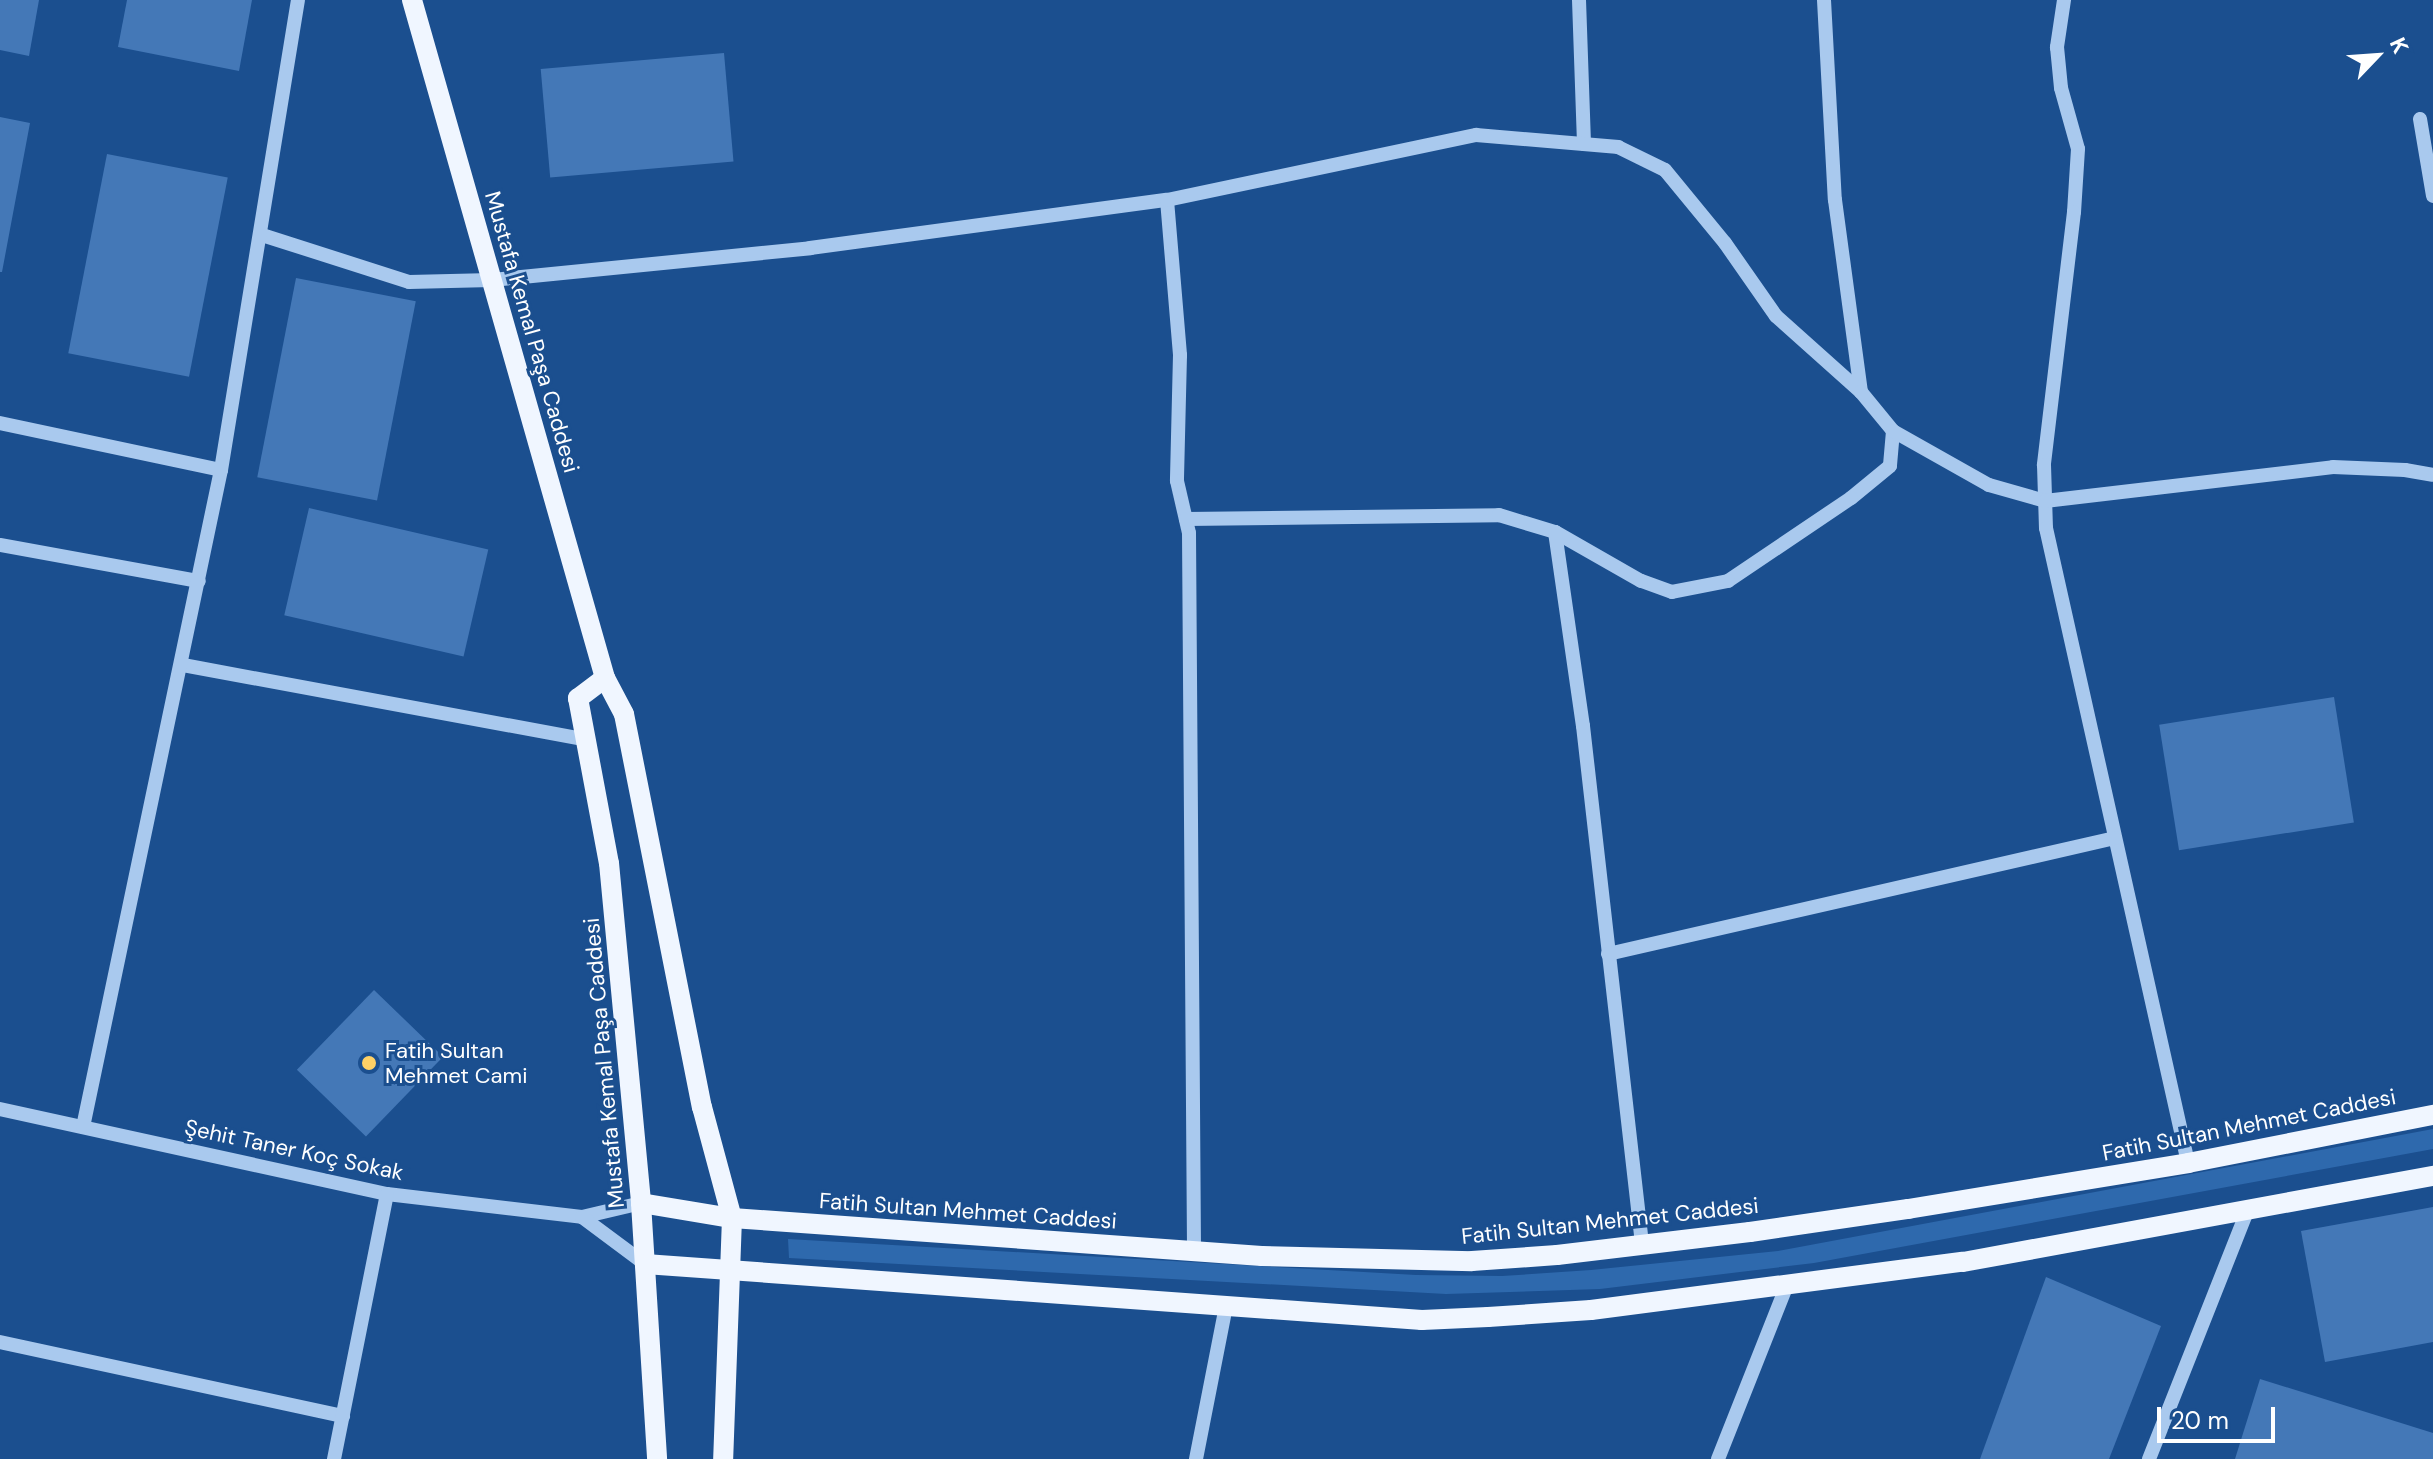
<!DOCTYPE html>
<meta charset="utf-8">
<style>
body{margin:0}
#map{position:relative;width:2433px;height:1459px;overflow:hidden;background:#1b4f8f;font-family:"DM Sans",sans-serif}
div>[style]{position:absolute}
.green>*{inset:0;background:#2e69ad}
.building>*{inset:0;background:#4478b7;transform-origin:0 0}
.minor>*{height:14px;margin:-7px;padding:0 7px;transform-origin:7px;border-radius:7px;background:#a9c9ee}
.major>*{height:20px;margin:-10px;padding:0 10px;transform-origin:10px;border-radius:10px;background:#f0f6ff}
.dots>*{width:22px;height:22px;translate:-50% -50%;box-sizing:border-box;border:4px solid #1b4f8f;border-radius:50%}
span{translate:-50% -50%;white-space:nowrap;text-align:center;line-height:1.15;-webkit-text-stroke:6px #1b4f8f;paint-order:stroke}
.street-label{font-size:22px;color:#fff}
.poi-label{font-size:22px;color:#fff}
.left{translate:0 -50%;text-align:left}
.north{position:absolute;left:2337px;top:16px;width:80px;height:80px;-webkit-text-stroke:6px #1b4f8f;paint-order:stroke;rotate:65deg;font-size:22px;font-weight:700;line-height:32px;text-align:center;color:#fff}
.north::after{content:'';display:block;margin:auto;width:28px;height:36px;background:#fff;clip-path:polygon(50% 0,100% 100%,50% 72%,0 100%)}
.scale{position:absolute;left:2157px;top:1407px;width:118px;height:36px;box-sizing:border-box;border:4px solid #fff;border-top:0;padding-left:10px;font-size:24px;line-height:28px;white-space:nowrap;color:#fff;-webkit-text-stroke:6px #1b4f8f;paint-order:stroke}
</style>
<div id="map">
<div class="green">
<div style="clip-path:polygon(2433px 1129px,2433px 1149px,1814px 1263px,1600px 1289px,1446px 1294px,789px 1258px,788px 1239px,1416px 1275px,1502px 1276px,1591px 1270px,1778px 1251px)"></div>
</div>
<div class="building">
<div style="clip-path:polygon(0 0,39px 0,29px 56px,0 50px)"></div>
<div style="clip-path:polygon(127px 0,252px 0,239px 71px,118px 47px)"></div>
<div style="left:724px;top:53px;width:109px;height:184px;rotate:85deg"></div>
<div style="clip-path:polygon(0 117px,30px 123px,2px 272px,0 272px)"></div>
<div style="left:107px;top:154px;width:123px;height:203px;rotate:11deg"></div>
<div style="left:296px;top:278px;width:122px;height:203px;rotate:11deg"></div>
<div style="left:309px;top:508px;width:184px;height:110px;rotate:13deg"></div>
<div style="left:2334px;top:697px;width:127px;height:177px;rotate:81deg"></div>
<div style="left:374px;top:990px;width:96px;height:111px;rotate:44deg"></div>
<div style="clip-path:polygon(2433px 1207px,2433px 1342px,2325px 1362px,2301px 1231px)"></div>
<div style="clip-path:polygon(2046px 1277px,2161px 1326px,2109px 1459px,1980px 1459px)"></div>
<div style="clip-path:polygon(2260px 1379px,2433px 1433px,2433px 1459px,2235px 1459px)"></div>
</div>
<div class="minor">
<div style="left:1579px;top:0;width:144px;rotate:88deg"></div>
<div style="left:1824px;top:0;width:200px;rotate:86.9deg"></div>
<div style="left:1835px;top:200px;width:194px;rotate:82.3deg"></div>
<div style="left:2064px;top:0;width:48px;rotate:98.5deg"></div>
<div style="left:2057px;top:47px;width:41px;rotate:84.4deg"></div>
<div style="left:2061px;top:88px;width:63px;rotate:74.4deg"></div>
<div style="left:2078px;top:149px;width:63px;rotate:93.6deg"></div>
<div style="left:2074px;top:212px;width:255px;rotate:96.8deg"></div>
<div style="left:2044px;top:465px;width:63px;rotate:88.2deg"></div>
<div style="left:2046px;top:528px;width:651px;rotate:77.39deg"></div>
<div style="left:2420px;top:119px;width:78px;rotate:80.4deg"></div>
<div style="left:1167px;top:200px;width:156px;rotate:85.2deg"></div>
<div style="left:1180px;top:355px;width:126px;rotate:91.4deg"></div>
<div style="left:1177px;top:481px;width:53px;rotate:77deg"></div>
<div style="left:1189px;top:533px;width:718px;rotate:89.6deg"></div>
<div style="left:262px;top:235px;width:154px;rotate:17.7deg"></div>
<div style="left:409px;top:282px;width:83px;rotate:-1.4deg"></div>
<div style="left:492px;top:280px;width:320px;rotate:-5.7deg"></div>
<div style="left:810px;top:248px;width:360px;rotate:-7.7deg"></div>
<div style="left:1167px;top:200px;width:316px;rotate:-11.9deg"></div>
<div style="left:1476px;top:135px;width:143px;rotate:4.8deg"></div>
<div style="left:1618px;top:147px;width:52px;rotate:26.1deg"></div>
<div style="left:1665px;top:170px;width:94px;rotate:50.6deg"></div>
<div style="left:1725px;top:243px;width:89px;rotate:55.1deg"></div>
<div style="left:1776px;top:316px;width:114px;rotate:41.8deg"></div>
<div style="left:1861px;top:392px;width:50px;rotate:50.6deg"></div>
<div style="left:1893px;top:431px;width:35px;rotate:95deg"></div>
<div style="left:1890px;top:466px;width:50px;rotate:140.6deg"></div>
<div style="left:1851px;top:498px;width:148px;rotate:146deg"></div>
<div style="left:1728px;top:581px;width:57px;rotate:168.9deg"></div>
<div style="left:1672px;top:592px;width:33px;rotate:-160deg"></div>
<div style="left:1641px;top:581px;width:99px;rotate:-150.3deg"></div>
<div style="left:0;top:423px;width:226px;rotate:12deg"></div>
<div style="left:1893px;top:431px;width:110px;rotate:29.4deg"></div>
<div style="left:1989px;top:485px;width:58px;rotate:15.9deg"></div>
<div style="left:2045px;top:501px;width:290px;rotate:-6.7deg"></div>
<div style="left:2333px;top:467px;width:72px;rotate:2.4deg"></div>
<div style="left:2405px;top:470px;width:28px;rotate:10deg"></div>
<div style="left:1186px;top:519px;width:313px;rotate:-0.7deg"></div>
<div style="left:1499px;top:515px;width:59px;rotate:16.9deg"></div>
<div style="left:1555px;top:532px;width:196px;rotate:81.8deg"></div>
<div style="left:1583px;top:726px;width:521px;rotate:83.5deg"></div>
<div style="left:0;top:545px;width:202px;rotate:10.3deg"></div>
<div style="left:183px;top:665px;width:410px;rotate:10.5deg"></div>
<div style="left:1608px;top:954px;width:520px;rotate:-12.89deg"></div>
<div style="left:0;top:1109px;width:396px;rotate:12.4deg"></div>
<div style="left:387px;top:1194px;width:196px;rotate:6.7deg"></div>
<div style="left:582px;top:1217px;width:61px;rotate:-13.3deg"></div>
<div style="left:83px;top:1127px;width:671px;rotate:-78.14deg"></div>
<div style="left:221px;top:470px;width:476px;rotate:-80.7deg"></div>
<div style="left:582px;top:1217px;width:79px;rotate:36.7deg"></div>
<div style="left:0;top:1342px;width:351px;rotate:12.2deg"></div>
<div style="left:334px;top:1459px;width:270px;rotate:-78.7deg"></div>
<div style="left:1196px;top:1459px;width:156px;rotate:-78.9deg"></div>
<div style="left:1718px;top:1459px;width:187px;rotate:-68.4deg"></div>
<div style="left:2149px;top:1459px;width:267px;rotate:-68.4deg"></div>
</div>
<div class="major">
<div style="left:412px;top:0;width:705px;rotate:74.11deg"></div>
<div style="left:605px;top:678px;width:41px;rotate:62.2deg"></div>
<div style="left:624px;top:714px;width:401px;rotate:78.8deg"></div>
<div style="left:702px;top:1107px;width:115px;rotate:74.9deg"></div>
<div style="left:732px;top:1218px;width:241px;rotate:92.1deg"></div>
<div style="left:605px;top:678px;width:34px;rotate:143deg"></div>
<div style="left:578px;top:698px;width:168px;rotate:79.4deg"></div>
<div style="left:609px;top:863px;width:342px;rotate:84.6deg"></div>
<div style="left:641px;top:1203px;width:256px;rotate:86.4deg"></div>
<div style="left:641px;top:1203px;width:92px;rotate:9.4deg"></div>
<div style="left:732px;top:1218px;width:531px;rotate:4.1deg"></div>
<div style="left:1262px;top:1256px;width:210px;rotate:1.4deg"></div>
<div style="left:1472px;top:1261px;width:85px;rotate:-4deg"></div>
<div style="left:1557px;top:1255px;width:194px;rotate:-6.8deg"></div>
<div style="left:1750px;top:1232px;width:160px;rotate:-8.3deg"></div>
<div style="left:1908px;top:1209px;width:284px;rotate:-9.3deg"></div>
<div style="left:2188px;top:1163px;width:250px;rotate:-11.1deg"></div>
<div style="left:645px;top:1264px;width:779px;rotate:4.12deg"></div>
<div style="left:1422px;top:1320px;width:66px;rotate:-2.6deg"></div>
<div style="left:1488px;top:1317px;width:103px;rotate:-3.9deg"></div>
<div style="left:1591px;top:1310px;width:375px;rotate:-7.4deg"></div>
<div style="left:1963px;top:1262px;width:478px;rotate:-10.4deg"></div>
</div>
<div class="dots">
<div style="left:369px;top:1063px;background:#ffd166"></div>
</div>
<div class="street-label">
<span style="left:532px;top:332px;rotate:74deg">Mustafa Kemal Paşa Caddesi</span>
<span style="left:604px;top:1063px;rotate:-95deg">Mustafa Kemal Paşa Caddesi</span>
<span style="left:2249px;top:1125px;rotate:-11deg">Fatih Sultan Mehmet Caddesi</span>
<span style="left:294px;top:1150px;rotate:12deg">Şehit Taner Koç Sokak</span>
<span style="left:968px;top:1211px;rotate:4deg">Fatih Sultan Mehmet Caddesi</span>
<span style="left:1610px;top:1221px;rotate:-6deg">Fatih Sultan Mehmet Caddesi</span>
</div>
<div class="poi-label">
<span class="left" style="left:385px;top:1063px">Fatih Sultan<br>Mehmet Cami</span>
</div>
<div class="north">K</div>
<div class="scale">20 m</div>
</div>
